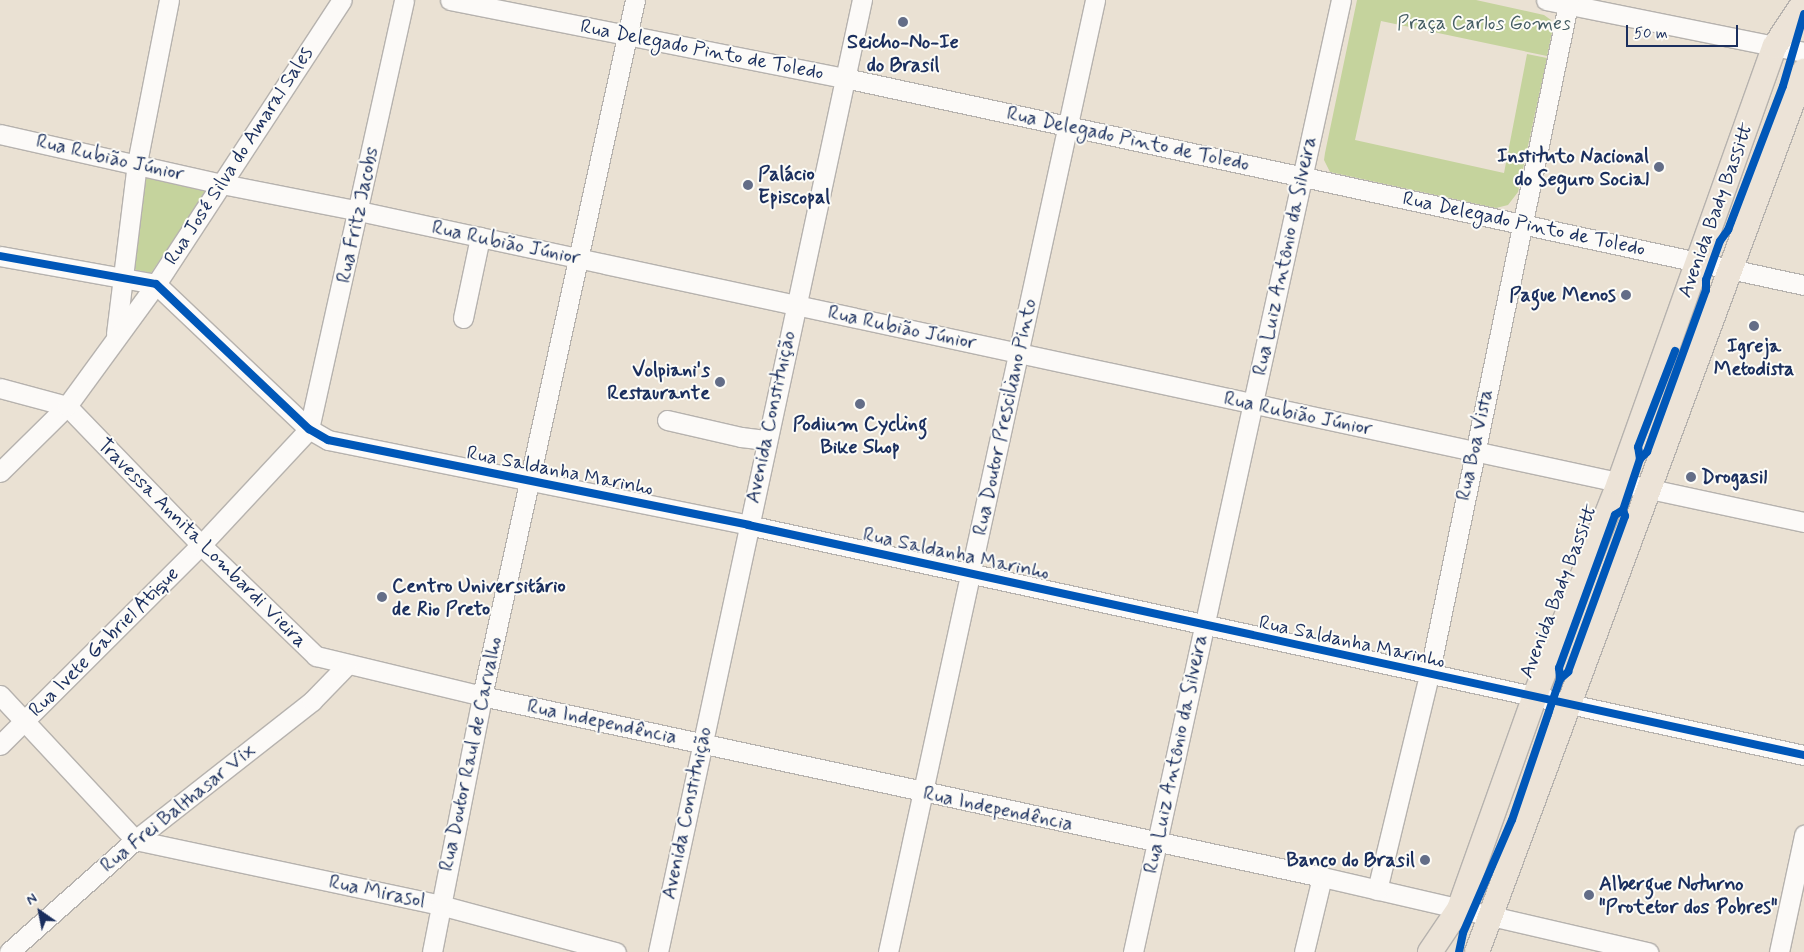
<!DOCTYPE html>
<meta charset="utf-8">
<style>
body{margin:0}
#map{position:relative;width:1804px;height:952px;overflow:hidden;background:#eae1d3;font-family:Mynerve,sans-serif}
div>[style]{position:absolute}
.green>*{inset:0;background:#c5d39d}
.roads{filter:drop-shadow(1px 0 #b6b2ae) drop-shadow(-1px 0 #b6b2ae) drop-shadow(0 1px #b6b2ae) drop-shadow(0 -1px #b6b2ae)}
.minor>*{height:19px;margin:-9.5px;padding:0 9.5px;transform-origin:9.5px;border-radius:9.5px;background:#fcfaf8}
.major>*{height:24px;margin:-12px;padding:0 12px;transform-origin:12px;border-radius:12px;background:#ece3d7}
.cycleway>*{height:8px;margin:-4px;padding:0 4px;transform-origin:4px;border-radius:4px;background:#0057b8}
.dots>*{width:14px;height:14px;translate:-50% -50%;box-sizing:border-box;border:2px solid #fdfcf7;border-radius:50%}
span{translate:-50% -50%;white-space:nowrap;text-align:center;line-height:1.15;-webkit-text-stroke:4px #fdfcf7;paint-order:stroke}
.park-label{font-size:20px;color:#455d63}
.poi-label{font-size:20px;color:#1b2f5e;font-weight:700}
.right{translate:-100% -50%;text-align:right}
.left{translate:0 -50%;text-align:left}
.street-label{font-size:20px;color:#1b2f5e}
.north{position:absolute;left:15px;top:887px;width:50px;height:50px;-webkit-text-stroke:4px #fdfcf7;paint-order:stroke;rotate:327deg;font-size:14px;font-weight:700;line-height:20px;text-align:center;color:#1b2f5e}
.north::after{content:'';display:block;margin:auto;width:18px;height:22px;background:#1b2f5e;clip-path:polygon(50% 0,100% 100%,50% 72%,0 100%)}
.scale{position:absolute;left:1626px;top:25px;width:112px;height:22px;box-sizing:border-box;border:2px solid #1b2f5e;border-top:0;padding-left:6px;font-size:15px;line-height:18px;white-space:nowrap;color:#1b2f5e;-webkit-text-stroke:4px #fdfcf7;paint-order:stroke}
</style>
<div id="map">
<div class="green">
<div style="clip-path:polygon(1357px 0,1476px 0,1544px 15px,1551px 20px,1553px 28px,1547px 56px,1381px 21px,1355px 140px,1504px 173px,1527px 54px,1547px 58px,1518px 192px,1508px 205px,1496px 208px,1330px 172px,1324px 160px,1325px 153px)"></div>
<div style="clip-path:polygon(142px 168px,210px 186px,151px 273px,132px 269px)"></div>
</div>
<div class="roads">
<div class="minor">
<div style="left:450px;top:0;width:403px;rotate:11.2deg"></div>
<div style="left:845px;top:78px;width:981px;rotate:12.18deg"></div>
<div style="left:1546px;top:0;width:263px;rotate:11.4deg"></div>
<div style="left:0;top:134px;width:228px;rotate:12.7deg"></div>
<div style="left:222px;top:184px;width:140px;rotate:11.1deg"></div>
<div style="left:359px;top:211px;width:1478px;rotate:12.15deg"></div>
<div style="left:0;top:256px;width:158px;rotate:10.2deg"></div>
<div style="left:156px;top:284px;width:211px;rotate:43.5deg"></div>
<div style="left:309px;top:429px;width:22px;rotate:30deg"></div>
<div style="left:328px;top:440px;width:429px;rotate:11.4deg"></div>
<div style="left:748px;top:525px;width:1081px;rotate:12.29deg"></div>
<div style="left:463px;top:318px;width:83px;rotate:-78.1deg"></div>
<div style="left:116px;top:334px;width:172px;rotate:-83deg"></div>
<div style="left:137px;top:163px;width:166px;rotate:-78.9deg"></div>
<div style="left:0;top:388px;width:69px;rotate:15deg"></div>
<div style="left:67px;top:406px;width:193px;rotate:46deg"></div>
<div style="left:201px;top:545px;width:160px;rotate:44deg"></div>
<div style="left:316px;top:656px;width:171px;rotate:13.5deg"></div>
<div style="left:482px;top:696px;width:859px;rotate:12.16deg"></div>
<div style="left:1322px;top:877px;width:335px;rotate:13deg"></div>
<div style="left:667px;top:420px;width:76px;rotate:12.9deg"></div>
<div style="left:741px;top:437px;width:26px;rotate:7deg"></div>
<div style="left:309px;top:429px;width:439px;rotate:-77.5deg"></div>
<div style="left:0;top:472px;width:94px;rotate:-44.6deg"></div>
<div style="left:67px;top:406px;width:151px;rotate:-53.9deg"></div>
<div style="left:156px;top:284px;width:339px;rotate:-56.8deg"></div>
<div style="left:0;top:695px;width:198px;rotate:47deg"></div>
<div style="left:135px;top:840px;width:312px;rotate:12deg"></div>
<div style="left:440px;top:905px;width:182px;rotate:15deg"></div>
<div style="left:0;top:745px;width:284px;rotate:-44.9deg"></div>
<div style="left:201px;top:545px;width:158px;rotate:-47deg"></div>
<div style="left:1377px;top:890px;width:221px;rotate:-76.4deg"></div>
<div style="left:1429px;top:675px;width:689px;rotate:-78.28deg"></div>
<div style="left:9px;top:952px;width:169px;rotate:-41.6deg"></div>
<div style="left:135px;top:840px;width:225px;rotate:-38.1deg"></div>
<div style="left:312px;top:701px;width:50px;rotate:-45.8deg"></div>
<div style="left:432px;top:952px;width:261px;rotate:-78.9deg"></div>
<div style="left:482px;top:696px;width:713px;rotate:-77.6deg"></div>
<div style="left:658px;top:952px;width:974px;rotate:-77.91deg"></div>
<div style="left:888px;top:952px;width:974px;rotate:-77.73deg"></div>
<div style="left:1133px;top:952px;width:974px;rotate:-77.68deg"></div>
<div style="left:1304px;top:952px;width:77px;rotate:-76.5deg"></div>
<div style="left:1779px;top:952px;width:120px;rotate:-77.9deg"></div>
</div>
<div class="major">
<div style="left:1430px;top:952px;width:52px;rotate:-56deg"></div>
<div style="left:1459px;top:909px;width:224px;rotate:-70.4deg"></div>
<div style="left:1534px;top:698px;width:231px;rotate:-68.4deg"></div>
<div style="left:1619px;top:483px;width:464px;rotate:-70.4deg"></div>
<div style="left:1775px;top:46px;width:53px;rotate:-56.6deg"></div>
<div style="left:1477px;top:952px;width:940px;rotate:-69.64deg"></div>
</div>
</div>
<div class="cycleway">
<div style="left:0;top:256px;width:158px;rotate:10.2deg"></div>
<div style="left:156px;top:284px;width:211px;rotate:43.5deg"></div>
<div style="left:309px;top:429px;width:22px;rotate:30deg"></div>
<div style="left:328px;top:440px;width:429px;rotate:11.4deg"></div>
<div style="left:748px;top:525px;width:1081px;rotate:12.29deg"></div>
<div style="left:1640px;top:459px;width:12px;rotate:-99deg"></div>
<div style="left:1638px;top:447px;width:103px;rotate:-68.9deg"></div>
<div style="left:1560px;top:679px;width:11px;rotate:-41deg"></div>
<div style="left:1568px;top:672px;width:166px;rotate:-69.9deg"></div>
<div style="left:1625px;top:516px;width:6px;rotate:-108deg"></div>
<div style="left:1623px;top:510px;width:54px;rotate:-71.6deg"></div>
<div style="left:1640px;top:459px;width:10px;rotate:-45deg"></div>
<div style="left:1647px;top:452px;width:172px;rotate:-70deg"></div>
<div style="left:1706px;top:290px;width:10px;rotate:-90deg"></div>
<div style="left:1706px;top:280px;width:41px;rotate:-70.3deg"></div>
<div style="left:1720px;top:241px;width:14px;rotate:-54deg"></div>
<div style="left:1728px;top:230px;width:154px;rotate:-69.1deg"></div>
<div style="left:1783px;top:86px;width:75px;rotate:-73.7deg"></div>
<div style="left:1459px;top:952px;width:19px;rotate:-78deg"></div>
<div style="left:1463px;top:933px;width:123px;rotate:-66.6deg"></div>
<div style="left:1512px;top:820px;width:149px;rotate:-71.2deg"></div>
<div style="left:1560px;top:679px;width:11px;rotate:-95deg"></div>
<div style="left:1559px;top:668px;width:163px;rotate:-69.9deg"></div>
<div style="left:1615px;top:515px;width:9px;rotate:-32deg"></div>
</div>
<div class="dots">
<div style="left:903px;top:22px;background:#636d87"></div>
<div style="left:1659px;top:167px;background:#636d87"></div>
<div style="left:748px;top:185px;background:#636d87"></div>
<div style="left:1626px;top:295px;background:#636d87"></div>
<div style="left:1754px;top:326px;background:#636d87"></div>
<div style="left:720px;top:382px;background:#636d87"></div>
<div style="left:860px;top:404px;background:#636d87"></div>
<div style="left:1691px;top:477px;background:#636d87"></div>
<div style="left:382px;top:597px;background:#636d87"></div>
<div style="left:1425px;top:860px;background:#636d87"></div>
<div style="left:1589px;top:895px;background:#636d87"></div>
</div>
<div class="park-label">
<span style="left:1484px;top:23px">Praça Carlos Gomes</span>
</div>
<div class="poi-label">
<span style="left:903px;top:54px">Seicho-No-Ie<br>do Brasil</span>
<span class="right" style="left:1649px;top:168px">Instituto Nacional<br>do Seguro Social</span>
<span class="left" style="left:758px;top:186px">Palácio<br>Episcopal</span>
<span class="right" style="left:1616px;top:295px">Pague Menos</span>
<span style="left:1754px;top:358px">Igreja<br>Metodista</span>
<span class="right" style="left:710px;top:382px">Volpiani's<br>Restaurante</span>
<span style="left:860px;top:436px">Podium Cycling<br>Bike Shop</span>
<span class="left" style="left:1701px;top:477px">Drogasil</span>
<span class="left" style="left:392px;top:598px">Centro Universitário<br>de Rio Preto</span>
<span class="right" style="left:1415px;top:860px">Banco do Brasil</span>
<span class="left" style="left:1599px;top:896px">Albergue Noturno<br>"Protetor dos Pobres"</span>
</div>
<div class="street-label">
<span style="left:702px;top:50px;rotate:11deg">Rua Delegado Pinto de Toledo</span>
<span style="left:1128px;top:139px;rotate:12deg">Rua Delegado Pinto de Toledo</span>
<span style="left:239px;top:156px;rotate:-57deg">Rua José Silva do Amaral Sales</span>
<span style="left:110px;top:158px;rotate:13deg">Rua Rubião Júnior</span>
<span style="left:1716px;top:210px;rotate:-70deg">Avenida Bady Bassitt</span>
<span style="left:358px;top:215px;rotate:-78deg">Rua Fritz Jacobs</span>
<span style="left:1524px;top:224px;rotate:12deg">Rua Delegado Pinto de Toledo</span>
<span style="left:506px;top:243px;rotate:12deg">Rua Rubião Júnior</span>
<span style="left:1285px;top:256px;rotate:-78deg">Rua Luiz Antônio da Silveira</span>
<span style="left:902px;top:328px;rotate:12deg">Rua Rubião Júnior</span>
<span style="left:1298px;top:414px;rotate:12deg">Rua Rubião Júnior</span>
<span style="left:771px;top:417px;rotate:-78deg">Avenida Constituição</span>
<span style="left:1005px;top:417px;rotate:-78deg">Rua Doutor Presciliano Pinto</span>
<span style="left:1475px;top:445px;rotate:-78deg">Rua Boa Vista</span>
<span style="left:560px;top:471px;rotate:11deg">Rua Saldanha Marinho</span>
<span style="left:202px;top:543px;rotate:45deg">Travessa Annita Lombardi Vieira</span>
<span style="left:956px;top:554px;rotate:12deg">Rua Saldanha Marinho</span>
<span style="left:1559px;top:591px;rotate:-69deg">Avenida Bady Bassitt</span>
<span style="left:104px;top:642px;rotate:-45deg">Rua Ivete Gabriel Atique</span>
<span style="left:1352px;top:642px;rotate:12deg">Rua Saldanha Marinho</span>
<span style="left:602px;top:722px;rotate:12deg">Rua Independência</span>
<span style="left:471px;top:754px;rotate:-78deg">Rua Doutor Raul de Carvalho</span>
<span style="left:1176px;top:754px;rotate:-78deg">Rua Luiz Antônio da Silveira</span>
<span style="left:178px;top:808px;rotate:-39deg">Rua Frei Balthasar Vix</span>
<span style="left:998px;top:809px;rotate:12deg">Rua Independência</span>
<span style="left:687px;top:813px;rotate:-78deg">Avenida Constituição</span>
<span style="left:377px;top:892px;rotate:12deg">Rua Mirasol</span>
</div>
<div class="north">N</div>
<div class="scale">50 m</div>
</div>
